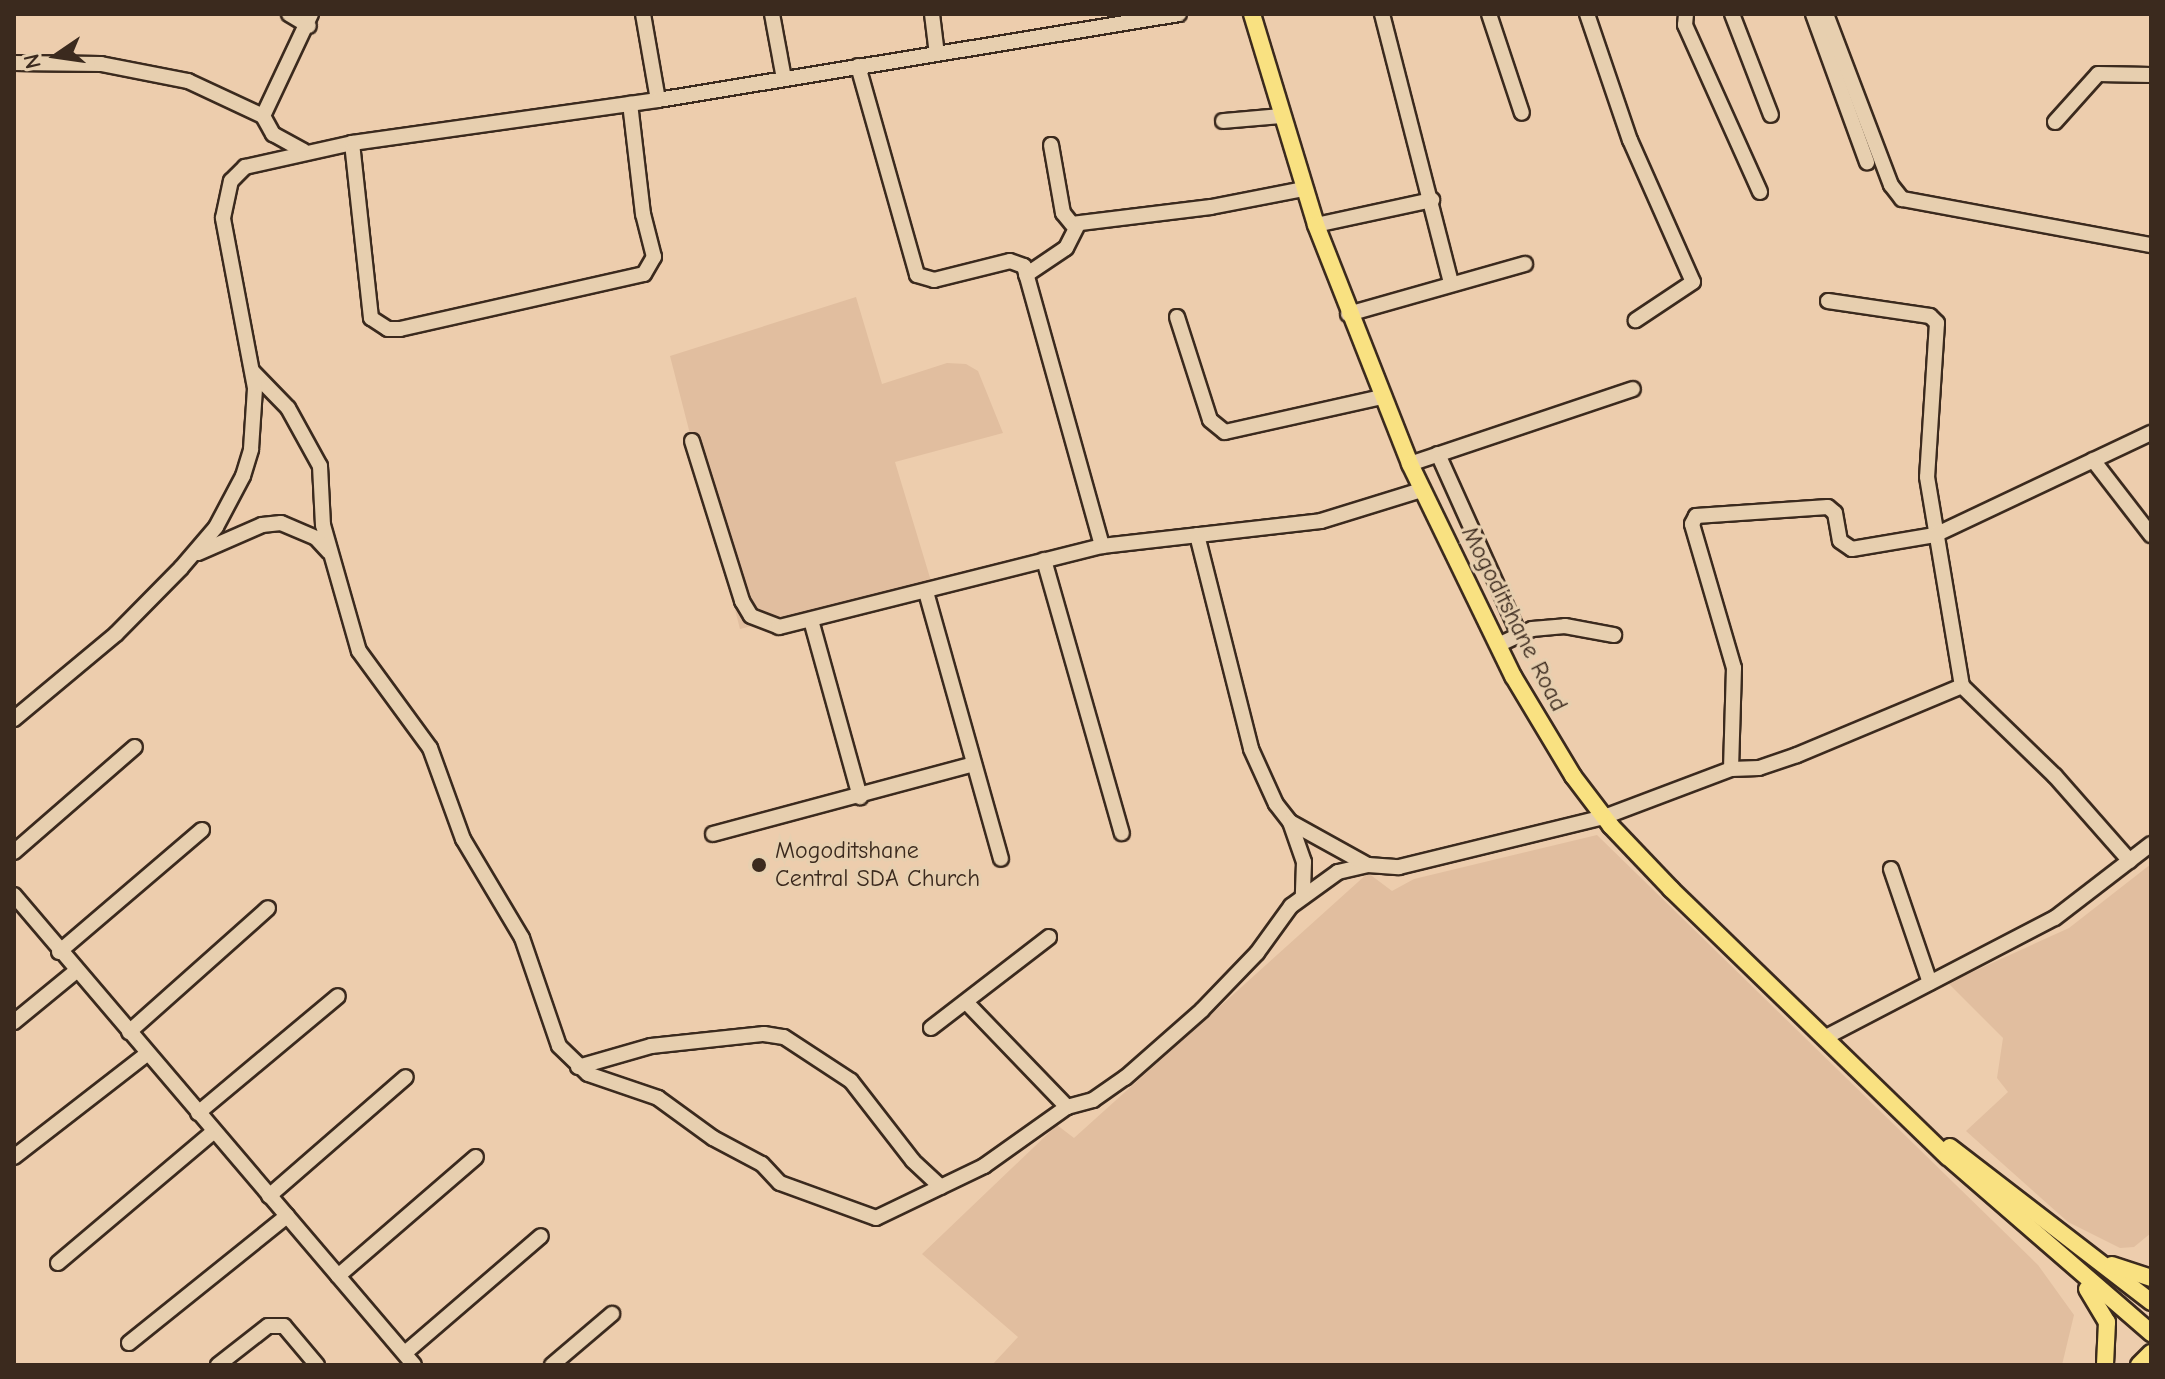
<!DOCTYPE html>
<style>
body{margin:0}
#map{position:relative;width:2165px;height:1379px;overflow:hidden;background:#edcdad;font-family:"Comic Neue",sans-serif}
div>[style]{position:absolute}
.built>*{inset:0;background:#e1be9f}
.roads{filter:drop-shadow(2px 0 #3b2a1e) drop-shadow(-2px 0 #3b2a1e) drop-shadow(0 2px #3b2a1e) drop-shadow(0 -2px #3b2a1e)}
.minor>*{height:14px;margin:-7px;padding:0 7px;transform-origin:7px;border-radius:7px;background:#e7cfaf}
.major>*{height:16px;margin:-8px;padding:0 8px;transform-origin:8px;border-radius:8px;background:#f9e181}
.dots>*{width:22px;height:22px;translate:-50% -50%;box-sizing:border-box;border:4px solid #e7cfaf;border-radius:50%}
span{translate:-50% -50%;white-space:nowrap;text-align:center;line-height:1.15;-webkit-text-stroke:7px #e7cfaf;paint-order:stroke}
.street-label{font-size:24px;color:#3b2a1e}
.poi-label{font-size:24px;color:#3b2a1e}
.left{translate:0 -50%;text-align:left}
.frame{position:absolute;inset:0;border:16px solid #3b2a1e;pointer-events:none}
.north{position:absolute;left:16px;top:16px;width:80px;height:80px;-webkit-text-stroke:6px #e7cfaf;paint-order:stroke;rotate:257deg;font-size:22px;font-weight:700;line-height:32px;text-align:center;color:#3b2a1e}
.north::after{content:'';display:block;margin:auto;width:28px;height:36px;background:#3b2a1e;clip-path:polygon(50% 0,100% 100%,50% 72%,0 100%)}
</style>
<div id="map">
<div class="built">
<div style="clip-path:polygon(856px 297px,882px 384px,947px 363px,966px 364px,978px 371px,1003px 433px,895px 462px,931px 581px,740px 629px,670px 356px)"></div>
<div style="clip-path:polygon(1597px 835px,2038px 1265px,2074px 1315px,2062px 1365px,992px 1365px,1018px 1337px,922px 1254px,1057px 1125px,1074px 1138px,1368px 873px,1392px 891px,1414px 879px)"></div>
<div style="clip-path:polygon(2151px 864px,2151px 1233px,2134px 1247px,2120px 1248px,2068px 1222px,1966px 1131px,2008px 1092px,1997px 1078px,2003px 1038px,1948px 983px,2069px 928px)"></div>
</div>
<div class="roads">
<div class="minor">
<div style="left:289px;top:14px;width:23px;rotate:31deg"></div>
<div style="left:643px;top:14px;width:87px;rotate:80.1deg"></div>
<div style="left:772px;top:14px;width:66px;rotate:79.5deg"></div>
<div style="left:932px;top:14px;width:39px;rotate:83deg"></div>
<div style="left:1382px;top:14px;width:278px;rotate:75.6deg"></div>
<div style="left:1489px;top:14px;width:104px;rotate:71.6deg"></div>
<div style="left:1587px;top:14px;width:133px;rotate:71.2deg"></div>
<div style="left:1630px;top:140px;width:155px;rotate:66.1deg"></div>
<div style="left:1693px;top:282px;width:69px;rotate:146.3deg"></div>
<div style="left:1686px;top:14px;width:11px;rotate:95deg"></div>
<div style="left:1685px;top:25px;width:183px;rotate:65.8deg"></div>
<div style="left:1732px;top:14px;width:108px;rotate:68.9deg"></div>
<div style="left:1813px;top:14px;width:158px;rotate:70deg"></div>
<div style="left:1826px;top:14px;width:183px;rotate:69.2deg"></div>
<div style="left:1891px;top:185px;width:18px;rotate:52deg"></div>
<div style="left:1902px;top:199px;width:253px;rotate:10.5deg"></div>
<div style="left:14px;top:63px;width:87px;rotate:0.7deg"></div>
<div style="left:101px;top:64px;width:89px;rotate:11.1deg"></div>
<div style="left:188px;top:81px;width:83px;rotate:25deg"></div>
<div style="left:263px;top:116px;width:21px;rotate:61deg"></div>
<div style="left:273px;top:134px;width:35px;rotate:29deg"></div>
<div style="left:858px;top:66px;width:217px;rotate:74.2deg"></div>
<div style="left:917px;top:275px;width:18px;rotate:16deg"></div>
<div style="left:934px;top:280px;width:78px;rotate:-14deg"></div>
<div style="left:1010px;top:261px;width:15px;rotate:20deg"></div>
<div style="left:1024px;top:266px;width:291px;rotate:74.4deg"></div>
<div style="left:263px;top:116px;width:113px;rotate:-64.8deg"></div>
<div style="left:1223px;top:121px;width:57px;rotate:-5deg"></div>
<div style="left:2055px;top:122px;width:64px;rotate:-48.1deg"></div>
<div style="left:2098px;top:74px;width:53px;rotate:1.1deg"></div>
<div style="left:352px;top:143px;width:176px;rotate:83.8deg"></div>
<div style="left:371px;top:318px;width:20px;rotate:33deg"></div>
<div style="left:388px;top:329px;width:12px"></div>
<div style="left:400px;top:329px;width:250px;rotate:-12.7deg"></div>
<div style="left:644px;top:274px;width:20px;rotate:-60deg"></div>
<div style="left:654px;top:257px;width:44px;rotate:-104.3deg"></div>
<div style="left:643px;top:214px;width:111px;rotate:-96.7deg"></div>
<div style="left:1051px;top:145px;width:69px;rotate:80deg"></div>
<div style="left:1063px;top:213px;width:14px;rotate:51deg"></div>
<div style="left:1072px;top:224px;width:140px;rotate:-7deg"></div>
<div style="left:1211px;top:207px;width:95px;rotate:-11deg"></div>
<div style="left:1316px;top:225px;width:119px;rotate:-12.2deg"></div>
<div style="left:1026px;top:275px;width:48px;rotate:-34deg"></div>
<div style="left:1066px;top:248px;width:27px;rotate:-63deg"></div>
<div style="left:1828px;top:301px;width:103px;rotate:8.4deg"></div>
<div style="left:1930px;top:316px;width:10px;rotate:45deg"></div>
<div style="left:1937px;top:323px;width:154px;rotate:93.7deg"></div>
<div style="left:1927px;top:477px;width:212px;rotate:80.5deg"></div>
<div style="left:1962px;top:686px;width:129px;rotate:44.1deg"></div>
<div style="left:2055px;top:776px;width:113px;rotate:48.6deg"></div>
<div style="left:1348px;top:314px;width:184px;rotate:-15.8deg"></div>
<div style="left:1177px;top:317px;width:108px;rotate:72.2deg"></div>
<div style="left:1210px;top:420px;width:19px;rotate:39deg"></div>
<div style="left:1225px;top:432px;width:161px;rotate:-12.6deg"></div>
<div style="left:253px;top:372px;width:50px;rotate:45.8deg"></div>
<div style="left:288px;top:408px;width:66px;rotate:61.1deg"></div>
<div style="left:320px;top:466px;width:59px;rotate:87.1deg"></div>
<div style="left:323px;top:525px;width:131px;rotate:74.1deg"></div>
<div style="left:359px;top:651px;width:120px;rotate:53.8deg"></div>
<div style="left:430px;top:748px;width:97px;rotate:70.1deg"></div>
<div style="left:463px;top:839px;width:115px;rotate:59.2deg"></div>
<div style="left:522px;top:938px;width:114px;rotate:71.1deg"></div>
<div style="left:559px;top:1046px;width:40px;rotate:44deg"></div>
<div style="left:588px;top:1074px;width:74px;rotate:18.9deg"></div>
<div style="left:658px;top:1098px;width:68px;rotate:36deg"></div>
<div style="left:713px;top:1138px;width:55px;rotate:28deg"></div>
<div style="left:762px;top:1164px;width:26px;rotate:47deg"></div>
<div style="left:780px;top:1183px;width:102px;rotate:20deg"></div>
<div style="left:876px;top:1218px;width:120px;rotate:-25.7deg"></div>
<div style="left:984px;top:1166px;width:102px;rotate:-35.4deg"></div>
<div style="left:1067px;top:1107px;width:27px;rotate:-15deg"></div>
<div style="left:1093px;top:1100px;width:39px;rotate:-35deg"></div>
<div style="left:1125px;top:1078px;width:103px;rotate:-41.4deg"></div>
<div style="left:1202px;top:1010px;width:79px;rotate:-46deg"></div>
<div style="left:1257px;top:953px;width:58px;rotate:-54.1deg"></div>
<div style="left:1291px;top:906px;width:58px;rotate:-35.9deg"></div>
<div style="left:1338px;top:872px;width:31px;rotate:-13deg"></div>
<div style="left:692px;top:441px;width:168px;rotate:72.6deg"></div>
<div style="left:742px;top:601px;width:17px;rotate:59deg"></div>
<div style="left:751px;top:616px;width:30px;rotate:21deg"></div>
<div style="left:779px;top:627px;width:333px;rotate:-14.1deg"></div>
<div style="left:1102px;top:546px;width:220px;rotate:-6.5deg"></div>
<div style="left:1321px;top:521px;width:105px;rotate:-17.2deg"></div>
<div style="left:1438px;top:454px;width:197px;rotate:65.8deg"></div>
<div style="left:2093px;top:460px;width:95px;rotate:52.3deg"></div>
<div style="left:1410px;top:464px;width:235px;rotate:-18.6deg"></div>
<div style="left:1197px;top:535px;width:221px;rotate:75.8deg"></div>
<div style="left:1251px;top:749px;width:60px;rotate:65.6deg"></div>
<div style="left:1276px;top:804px;width:23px;rotate:52deg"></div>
<div style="left:1290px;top:822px;width:89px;rotate:28.9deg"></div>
<div style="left:1368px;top:865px;width:31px;rotate:4deg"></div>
<div style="left:1399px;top:867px;width:211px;rotate:-13.7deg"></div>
<div style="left:1604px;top:817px;width:136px;rotate:-20.7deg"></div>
<div style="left:1731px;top:769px;width:101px;rotate:-88.3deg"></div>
<div style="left:1734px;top:668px;width:150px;rotate:-106.3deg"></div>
<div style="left:1692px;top:524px;width:9px;rotate:-63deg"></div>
<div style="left:1696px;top:516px;width:132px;rotate:-3.9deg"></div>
<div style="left:1828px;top:507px;width:9px;rotate:41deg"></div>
<div style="left:1835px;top:513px;width:28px;rotate:80deg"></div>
<div style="left:1840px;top:541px;width:14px;rotate:34deg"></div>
<div style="left:1852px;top:549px;width:84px;rotate:-9.6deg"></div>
<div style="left:1935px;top:535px;width:239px;rotate:-25.3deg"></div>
<div style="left:198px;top:553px;width:70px;rotate:-23.6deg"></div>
<div style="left:262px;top:525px;width:19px;rotate:-6deg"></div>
<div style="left:281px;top:523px;width:38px;rotate:23deg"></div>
<div style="left:316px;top:538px;width:19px;rotate:47deg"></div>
<div style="left:1044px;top:560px;width:284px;rotate:74.1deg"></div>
<div style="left:926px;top:592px;width:277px;rotate:74.3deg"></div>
<div style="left:811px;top:620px;width:184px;rotate:74.5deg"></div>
<div style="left:1498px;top:645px;width:38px;rotate:-25deg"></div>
<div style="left:1532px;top:629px;width:33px;rotate:-5deg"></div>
<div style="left:1565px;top:626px;width:50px;rotate:10.4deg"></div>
<div style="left:14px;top:719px;width:133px;rotate:-39.8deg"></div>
<div style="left:116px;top:634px;width:93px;rotate:-45.4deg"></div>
<div style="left:181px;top:568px;width:54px;rotate:-49.5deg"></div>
<div style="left:216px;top:527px;width:58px;rotate:-62.1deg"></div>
<div style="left:243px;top:476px;width:28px;rotate:-73deg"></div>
<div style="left:251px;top:449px;width:61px;rotate:-86.2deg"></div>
<div style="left:255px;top:388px;width:173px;rotate:-100.7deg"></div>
<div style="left:223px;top:218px;width:38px;rotate:-78deg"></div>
<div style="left:231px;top:181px;width:20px;rotate:-45deg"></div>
<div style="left:245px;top:167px;width:110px;rotate:-12.6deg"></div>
<div style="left:352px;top:143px;width:309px;rotate:-8deg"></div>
<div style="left:658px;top:100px;width:528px;rotate:-9.37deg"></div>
<div style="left:1731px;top:769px;width:28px;rotate:-2deg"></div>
<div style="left:1759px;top:768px;width:40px;rotate:-18.9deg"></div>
<div style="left:1797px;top:755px;width:179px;rotate:-22.7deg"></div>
<div style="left:1290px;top:822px;width:42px;rotate:70.7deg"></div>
<div style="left:1304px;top:862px;width:35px;rotate:92deg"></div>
<div style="left:713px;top:834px;width:270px;rotate:-15deg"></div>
<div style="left:14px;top:852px;width:160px;rotate:-41deg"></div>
<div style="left:1891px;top:869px;width:120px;rotate:71.1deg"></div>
<div style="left:14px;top:895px;width:617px;rotate:49.6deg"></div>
<div style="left:59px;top:952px;width:188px;rotate:-40.5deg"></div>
<div style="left:966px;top:1002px;width:146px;rotate:46.1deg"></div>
<div style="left:14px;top:1022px;width:80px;rotate:-39.4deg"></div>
<div style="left:931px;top:1028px;width:149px;rotate:-37.6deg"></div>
<div style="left:129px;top:1032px;width:186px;rotate:-41.7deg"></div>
<div style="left:1826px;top:1037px;width:258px;rotate:-27.5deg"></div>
<div style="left:2055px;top:918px;width:121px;rotate:-37.6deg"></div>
<div style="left:578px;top:1067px;width:76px;rotate:-16deg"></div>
<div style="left:651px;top:1046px;width:114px;rotate:-6.1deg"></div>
<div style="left:764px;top:1034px;width:20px;rotate:9deg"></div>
<div style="left:784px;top:1037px;width:80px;rotate:33.3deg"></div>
<div style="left:851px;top:1081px;width:101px;rotate:52.2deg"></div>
<div style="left:913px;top:1161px;width:38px;rotate:43deg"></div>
<div style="left:198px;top:1113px;width:182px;rotate:-39.9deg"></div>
<div style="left:14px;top:1157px;width:168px;rotate:-37.8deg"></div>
<div style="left:269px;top:1196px;width:181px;rotate:-41deg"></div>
<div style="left:58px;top:1263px;width:204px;rotate:-40.2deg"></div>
<div style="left:338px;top:1276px;width:182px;rotate:-40.8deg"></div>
<div style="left:129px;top:1343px;width:203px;rotate:-38.8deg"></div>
<div style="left:405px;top:1353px;width:179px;rotate:-40.7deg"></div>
<div style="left:218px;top:1365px;width:63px;rotate:-38deg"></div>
<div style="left:268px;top:1326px;width:16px"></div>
<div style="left:284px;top:1326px;width:51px;rotate:49.8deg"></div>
<div style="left:552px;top:1365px;width:79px;rotate:-40.4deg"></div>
</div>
<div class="major">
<div style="left:1252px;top:14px;width:220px;rotate:73.1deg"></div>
<div style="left:1316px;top:225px;width:257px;rotate:68.5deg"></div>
<div style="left:1410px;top:464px;width:236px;rotate:64.1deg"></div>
<div style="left:1513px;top:676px;width:117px;rotate:59deg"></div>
<div style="left:1573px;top:776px;width:63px;rotate:52.8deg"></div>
<div style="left:1611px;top:826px;width:87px;rotate:46.4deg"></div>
<div style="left:1671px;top:889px;width:385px;rotate:44.1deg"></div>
<div style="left:1948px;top:1157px;width:269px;rotate:40.9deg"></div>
<div style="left:1950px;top:1147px;width:254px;rotate:37.6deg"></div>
<div style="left:2112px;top:1265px;width:41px;rotate:18.4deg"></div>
<div style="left:2087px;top:1289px;width:39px;rotate:59deg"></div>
<div style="left:2107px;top:1322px;width:43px;rotate:92.7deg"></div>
<div style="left:2139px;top:1365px;width:17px;rotate:-45deg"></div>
</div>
</div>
<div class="dots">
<div style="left:759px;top:865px;background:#3b2a1e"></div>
</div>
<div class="street-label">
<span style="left:1514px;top:619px;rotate:63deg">Mogoditshane Road</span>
</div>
<div class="poi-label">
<span class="left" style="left:775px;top:865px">Mogoditshane<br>Central SDA Church</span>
</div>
<div class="frame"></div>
<div class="north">N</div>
</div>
